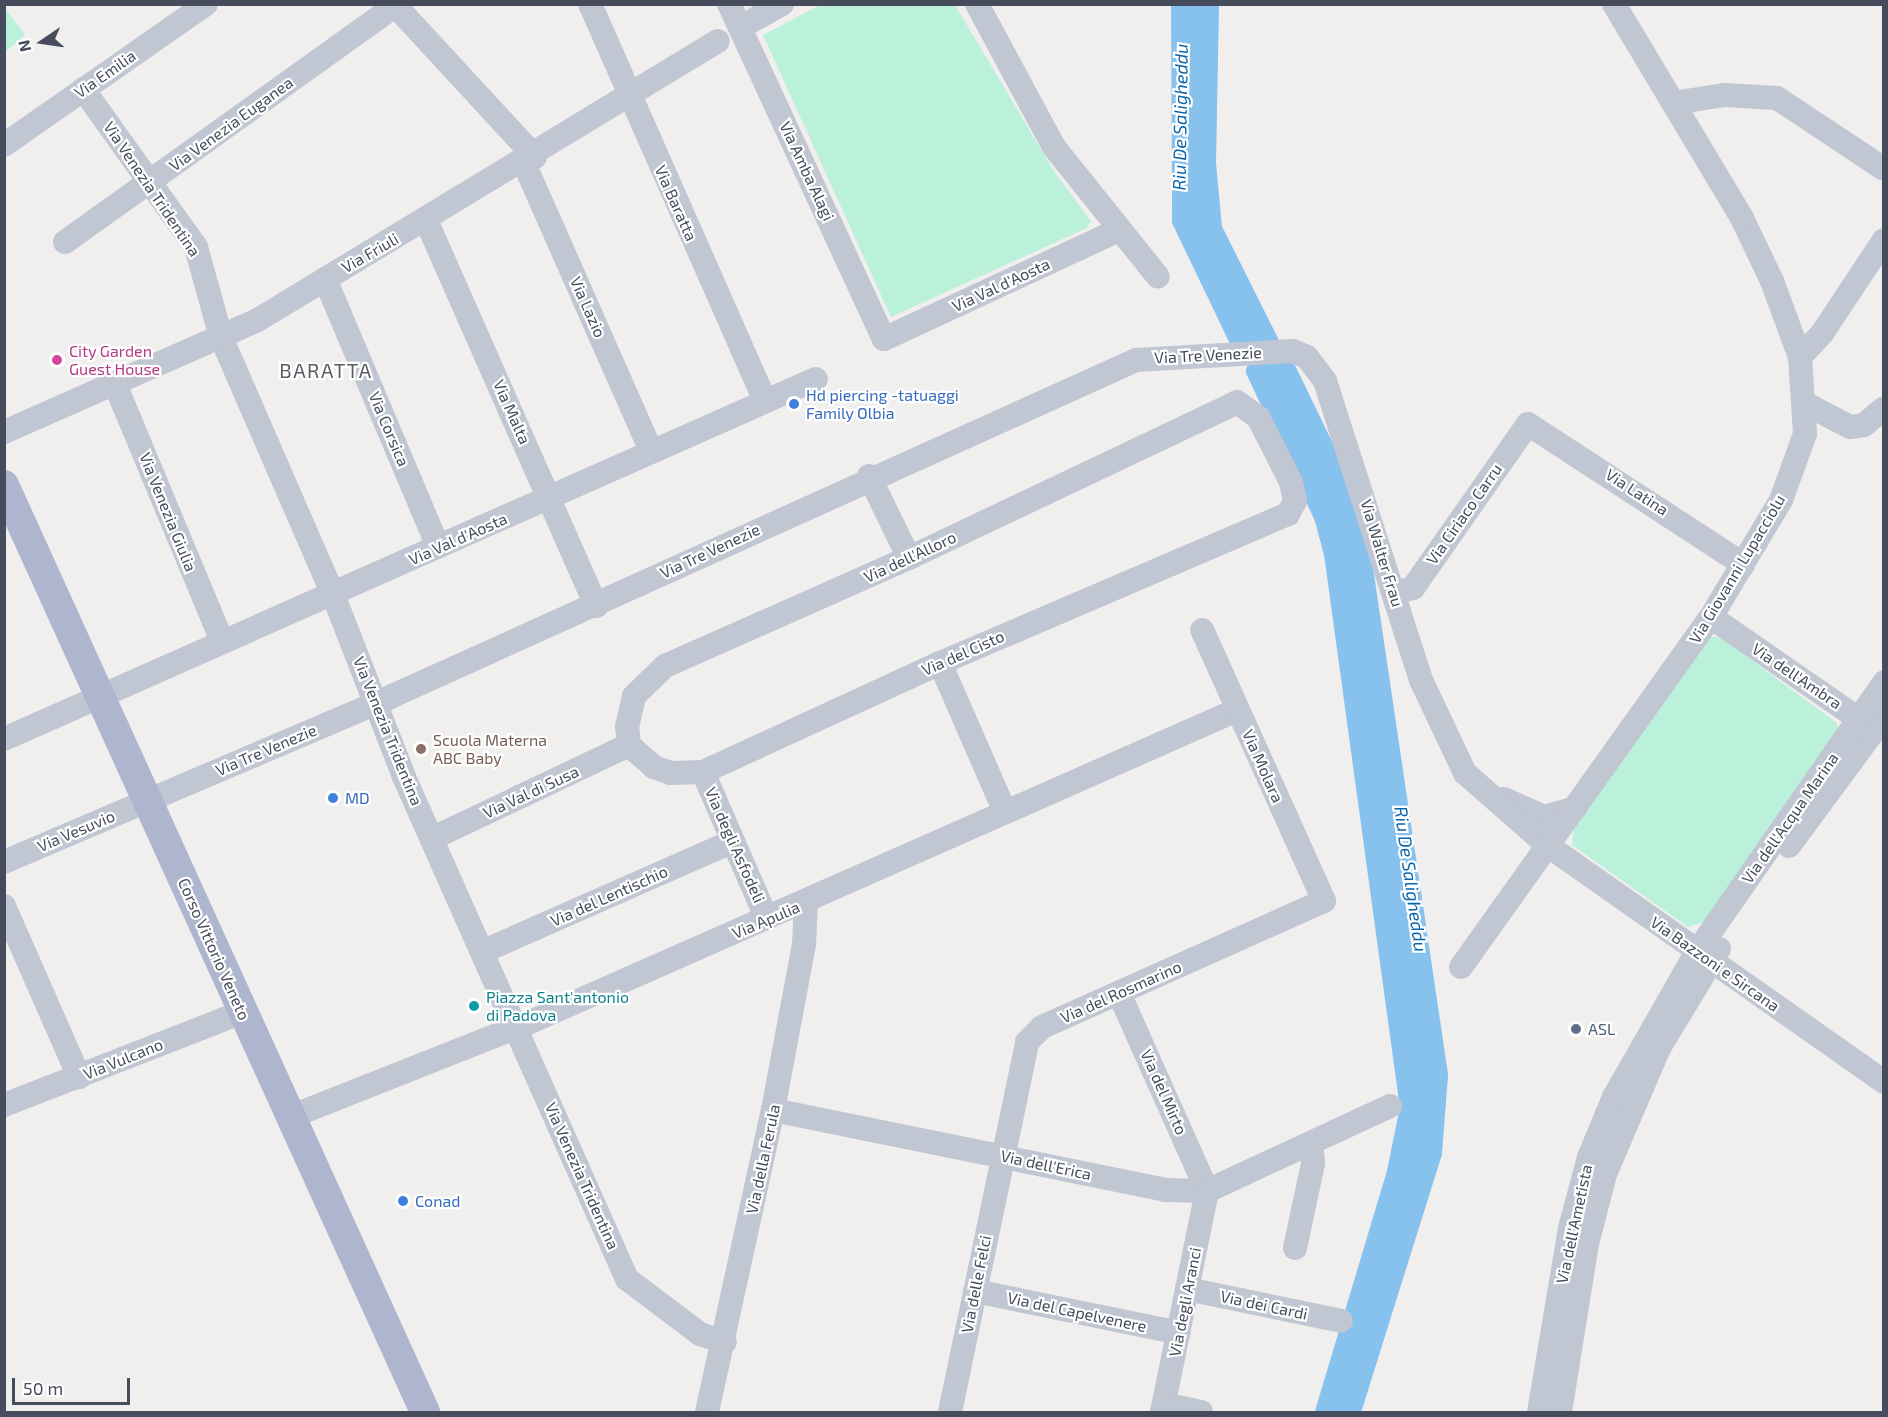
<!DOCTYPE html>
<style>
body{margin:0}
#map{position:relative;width:1888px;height:1417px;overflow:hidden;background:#f1eeee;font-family:"Exo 2",sans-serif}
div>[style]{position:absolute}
.green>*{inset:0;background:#bbf0db}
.canal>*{height:16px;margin:-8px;padding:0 8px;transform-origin:8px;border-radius:8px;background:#87c1ed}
.river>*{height:28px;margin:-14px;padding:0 14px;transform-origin:14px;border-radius:14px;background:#87c1ed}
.minor>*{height:24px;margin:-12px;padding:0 12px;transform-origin:12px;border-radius:12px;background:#c1c6d3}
.major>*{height:30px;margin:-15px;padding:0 15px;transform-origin:15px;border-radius:15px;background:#adb6ce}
.dots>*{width:16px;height:16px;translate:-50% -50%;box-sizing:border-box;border:3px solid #fff;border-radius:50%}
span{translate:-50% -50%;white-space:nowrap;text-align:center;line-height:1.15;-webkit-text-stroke:4.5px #fff;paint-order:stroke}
.street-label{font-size:16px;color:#464c5c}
.hotel-label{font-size:16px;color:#b23c85}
.left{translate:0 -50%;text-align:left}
.shop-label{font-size:16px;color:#366cbe}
.education-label{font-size:16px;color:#785e54}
.culture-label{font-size:16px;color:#0d838f}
.service-label{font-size:16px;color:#4e5e75}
.water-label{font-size:18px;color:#0965ab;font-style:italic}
.quarter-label{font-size:20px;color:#5a5c63;letter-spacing:1.5px}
.frame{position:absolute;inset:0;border:6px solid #464c5c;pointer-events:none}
.north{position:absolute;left:12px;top:12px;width:60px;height:60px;-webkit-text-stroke:4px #fff;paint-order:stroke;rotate:257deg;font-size:16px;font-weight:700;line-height:24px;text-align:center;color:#464c5c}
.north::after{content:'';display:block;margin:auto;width:21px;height:27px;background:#464c5c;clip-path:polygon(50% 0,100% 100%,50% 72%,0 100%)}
.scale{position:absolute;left:12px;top:1378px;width:118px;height:27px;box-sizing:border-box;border:3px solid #464c5c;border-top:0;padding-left:8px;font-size:18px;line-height:21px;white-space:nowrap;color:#464c5c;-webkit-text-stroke:4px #fff;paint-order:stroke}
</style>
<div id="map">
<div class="green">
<div style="clip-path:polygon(820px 5px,955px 5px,1055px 173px,1091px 221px,1087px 228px,891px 317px,763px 35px)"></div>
<div style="clip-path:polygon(5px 8px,25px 35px,5px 52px,4px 52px)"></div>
<div style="clip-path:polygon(1709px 637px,1720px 637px,1837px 723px,1838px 730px,1704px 922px,1688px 927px,1572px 845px,1574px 828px)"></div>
</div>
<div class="canal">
<div style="left:1179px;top:4px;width:217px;rotate:89.7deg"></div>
<div style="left:1180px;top:221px;width:136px;rotate:64.4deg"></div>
<div style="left:1239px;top:344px;width:31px;rotate:-7deg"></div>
<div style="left:1270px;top:340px;width:125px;rotate:-116.6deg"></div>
<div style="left:1214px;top:228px;width:65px;rotate:-95.3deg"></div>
<div style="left:1208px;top:163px;width:159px;rotate:-88.9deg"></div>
<div style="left:1323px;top:1412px;width:246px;rotate:-73.3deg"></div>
<div style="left:1394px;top:1176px;width:69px;rotate:-78.4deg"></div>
<div style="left:1408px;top:1108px;width:559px;rotate:-97.81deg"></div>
<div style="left:1332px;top:554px;width:38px;rotate:-105deg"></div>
<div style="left:1322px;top:517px;width:161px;rotate:-115deg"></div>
<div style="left:1254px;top:371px;width:33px;rotate:-7deg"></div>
<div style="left:1287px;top:367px;width:142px;rotate:64.2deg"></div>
<div style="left:1349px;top:495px;width:48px;rotate:75.4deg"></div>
<div style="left:1361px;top:541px;width:540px;rotate:81.58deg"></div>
<div style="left:1440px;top:1075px;width:78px;rotate:94.4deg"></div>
<div style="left:1434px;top:1153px;width:271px;rotate:107.4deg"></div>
</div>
<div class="river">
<div style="left:1196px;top:4px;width:194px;rotate:90.6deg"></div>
<div style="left:1194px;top:198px;width:55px;rotate:74.2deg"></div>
<div style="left:1209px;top:251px;width:288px;rotate:63.8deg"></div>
<div style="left:1336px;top:509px;width:46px;rotate:73.5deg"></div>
<div style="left:1349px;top:553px;width:517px;rotate:82.21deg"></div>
<div style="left:1419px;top:1065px;width:63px;rotate:89.1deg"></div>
<div style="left:1420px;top:1128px;width:295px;rotate:105.9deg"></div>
</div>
<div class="minor">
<div style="left:394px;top:4px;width:208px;rotate:47.3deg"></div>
<div style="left:590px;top:4px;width:433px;rotate:66.2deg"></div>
<div style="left:729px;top:4px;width:369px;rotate:65.2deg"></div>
<div style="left:884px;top:339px;width:259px;rotate:-24.9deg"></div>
<div style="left:977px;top:4px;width:162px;rotate:61.7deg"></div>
<div style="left:1054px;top:147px;width:166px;rotate:51.3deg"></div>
<div style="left:741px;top:27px;width:47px;rotate:-29.3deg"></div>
<div style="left:83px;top:89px;width:194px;rotate:54.4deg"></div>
<div style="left:196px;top:247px;width:93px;rotate:74.5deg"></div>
<div style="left:221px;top:337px;width:283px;rotate:66.5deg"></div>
<div style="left:334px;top:597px;width:193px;rotate:68.7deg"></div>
<div style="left:404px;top:777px;width:549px;rotate:66.05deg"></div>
<div style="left:627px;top:1279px;width:91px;rotate:37deg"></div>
<div style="left:700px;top:1334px;width:26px;rotate:18deg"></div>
<div style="left:1673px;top:103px;width:53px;rotate:-8.7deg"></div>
<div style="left:1725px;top:95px;width:52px;rotate:3.3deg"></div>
<div style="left:1777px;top:98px;width:128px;rotate:33.6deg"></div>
<div style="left:4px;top:145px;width:246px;rotate:-34.9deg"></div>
<div style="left:524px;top:163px;width:315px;rotate:66.2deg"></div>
<div style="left:426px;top:220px;width:422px;rotate:66.2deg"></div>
<div style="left:65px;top:242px;width:409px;rotate:-35.6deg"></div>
<div style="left:325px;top:279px;width:290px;rotate:67.1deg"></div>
<div style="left:1800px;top:357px;width:34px;rotate:-47deg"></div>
<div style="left:1823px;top:332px;width:110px;rotate:-56.5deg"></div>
<div style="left:115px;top:384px;width:278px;rotate:67.4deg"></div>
<div style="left:1237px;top:402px;width:26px;rotate:36deg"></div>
<div style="left:1258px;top:417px;width:73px;rotate:63.1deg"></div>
<div style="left:1291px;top:482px;width:19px;rotate:78deg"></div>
<div style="left:1295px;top:501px;width:15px;rotate:118deg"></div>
<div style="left:1288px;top:514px;width:379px;rotate:156.8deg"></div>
<div style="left:940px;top:663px;width:261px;rotate:155.3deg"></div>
<div style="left:703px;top:772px;width:32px;rotate:178deg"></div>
<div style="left:671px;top:773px;width:18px;rotate:-161deg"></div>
<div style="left:654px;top:767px;width:33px;rotate:-139deg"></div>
<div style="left:629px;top:745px;width:18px;rotate:-96deg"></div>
<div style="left:627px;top:727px;width:32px;rotate:-77deg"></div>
<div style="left:634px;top:696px;width:43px;rotate:-44.1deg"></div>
<div style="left:665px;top:666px;width:267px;rotate:-23.9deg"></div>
<div style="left:909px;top:558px;width:363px;rotate:-25.4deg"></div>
<div style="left:1806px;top:404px;width:50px;rotate:27.6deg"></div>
<div style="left:1850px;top:427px;width:14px;rotate:-8deg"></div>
<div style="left:1864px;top:425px;width:26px;rotate:-40deg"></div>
<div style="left:4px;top:432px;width:275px;rotate:-23.8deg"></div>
<div style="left:256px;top:321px;width:540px;rotate:-31.22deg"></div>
<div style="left:869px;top:476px;width:91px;rotate:64deg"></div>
<div style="left:1394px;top:593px;width:20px;rotate:-15deg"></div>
<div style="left:1413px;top:588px;width:200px;rotate:-55deg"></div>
<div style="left:1528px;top:424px;width:257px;rotate:33.1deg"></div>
<div style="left:1711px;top:617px;width:196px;rotate:34.6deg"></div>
<div style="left:940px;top:663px;width:163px;rotate:66.4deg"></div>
<div style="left:4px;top:739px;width:888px;rotate:-23.91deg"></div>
<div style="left:703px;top:772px;width:160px;rotate:66.5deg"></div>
<div style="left:1504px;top:799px;width:44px;rotate:24.2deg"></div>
<div style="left:1544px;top:817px;width:32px;rotate:-16deg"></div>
<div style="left:433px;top:838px;width:217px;rotate:-25.4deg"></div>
<div style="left:1789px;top:846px;width:160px;rotate:-53.6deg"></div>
<div style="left:4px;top:862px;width:420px;rotate:-23.1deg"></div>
<div style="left:390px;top:697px;width:819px;rotate:-24.31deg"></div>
<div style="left:1136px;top:360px;width:157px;rotate:-3.3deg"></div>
<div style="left:1293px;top:351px;width:15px;rotate:23deg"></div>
<div style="left:1307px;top:357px;width:30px;rotate:53deg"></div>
<div style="left:1325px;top:381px;width:314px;rotate:72.2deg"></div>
<div style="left:1421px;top:680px;width:103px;rotate:64.7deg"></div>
<div style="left:1465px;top:773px;width:109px;rotate:41.3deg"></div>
<div style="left:1547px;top:845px;width:412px;rotate:35.1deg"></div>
<div style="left:4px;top:906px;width:187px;rotate:66.3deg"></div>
<div style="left:484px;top:951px;width:272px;rotate:-23.8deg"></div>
<div style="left:1461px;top:967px;width:430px;rotate:-54.5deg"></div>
<div style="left:1711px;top:617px;width:136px;rotate:-59.1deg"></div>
<div style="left:1781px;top:500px;width:70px;rotate:-70deg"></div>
<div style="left:1805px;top:434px;width:77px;rotate:-93.7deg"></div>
<div style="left:1800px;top:357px;width:81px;rotate:-110.2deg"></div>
<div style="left:1772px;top:281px;width:70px;rotate:-115.5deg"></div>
<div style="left:1742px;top:218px;width:249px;rotate:-120.9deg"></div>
<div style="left:1119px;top:993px;width:217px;rotate:66deg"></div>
<div style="left:1207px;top:1191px;width:226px;rotate:101.5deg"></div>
<div style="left:4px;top:1105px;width:256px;rotate:-21.3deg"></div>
<div style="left:773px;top:1110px;width:400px;rotate:11.5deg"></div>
<div style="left:1165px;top:1190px;width:42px;rotate:1.4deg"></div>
<div style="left:1207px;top:1191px;width:202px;rotate:-24.9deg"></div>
<div style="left:290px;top:1117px;width:256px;rotate:-21.6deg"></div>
<div style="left:528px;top:1023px;width:775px;rotate:-23.82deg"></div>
<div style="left:1295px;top:1248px;width:87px;rotate:-78deg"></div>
<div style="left:1313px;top:1163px;width:19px;rotate:-96deg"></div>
<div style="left:1187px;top:1289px;width:157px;rotate:11.7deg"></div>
<div style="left:975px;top:1291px;width:208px;rotate:11.6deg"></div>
<div style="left:1164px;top:1404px;width:38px;rotate:12deg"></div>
<div style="left:707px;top:1412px;width:309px;rotate:-77.7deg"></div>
<div style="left:773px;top:1110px;width:168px;rotate:-79.4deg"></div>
<div style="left:804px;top:945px;width:42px;rotate:-87.3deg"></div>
<div style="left:950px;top:1412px;width:378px;rotate:-78.2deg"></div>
<div style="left:1027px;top:1042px;width:21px;rotate:-45deg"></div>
<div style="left:1042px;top:1027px;width:309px;rotate:-24.1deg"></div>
<div style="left:1324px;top:901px;width:297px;rotate:-114.2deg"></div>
<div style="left:1539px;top:1412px;width:187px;rotate:-80.4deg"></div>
<div style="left:1570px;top:1228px;width:73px;rotate:-75deg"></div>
<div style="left:1589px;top:1157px;width:65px;rotate:-67.4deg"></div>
<div style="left:1614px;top:1097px;width:166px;rotate:-60.3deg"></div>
<div style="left:1696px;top:953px;width:330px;rotate:-55.2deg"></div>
<div style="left:1560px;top:1412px;width:170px;rotate:-80.9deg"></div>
<div style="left:1587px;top:1244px;width:72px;rotate:-75.6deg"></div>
<div style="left:1605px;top:1174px;width:137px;rotate:-66.8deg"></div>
<div style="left:1659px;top:1048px;width:116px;rotate:-58.8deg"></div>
</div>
<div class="major">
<div style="left:4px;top:485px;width:1018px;rotate:65.57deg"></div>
</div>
<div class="dots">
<div style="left:57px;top:360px;background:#d1479c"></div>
<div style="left:794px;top:404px;background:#3f7fe0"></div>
<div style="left:421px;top:749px;background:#8d6e63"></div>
<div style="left:333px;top:798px;background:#3f7fe0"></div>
<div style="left:474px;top:1006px;background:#0f9aa8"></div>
<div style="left:1576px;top:1029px;background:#5c6f8a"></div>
<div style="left:403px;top:1201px;background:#3f7fe0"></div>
</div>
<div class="street-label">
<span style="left:105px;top:74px;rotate:-35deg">Via Emilia</span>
<span style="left:231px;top:124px;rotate:-36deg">Via Venezia Euganea</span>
<span style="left:807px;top:171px;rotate:65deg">Via Amba Alagi</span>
<span style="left:152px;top:189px;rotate:56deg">Via Venezia Tridentina</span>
<span style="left:676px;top:203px;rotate:66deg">Via Baratta</span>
<span style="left:370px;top:253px;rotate:-30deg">Via Friuli</span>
<span style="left:1001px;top:285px;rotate:-25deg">Via Val d'Aosta</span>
<span style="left:588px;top:307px;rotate:66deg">Via Lazio</span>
<span style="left:1208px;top:355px;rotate:-3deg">Via Tre Venezie</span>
<span style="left:512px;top:412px;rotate:66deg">Via Malta</span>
<span style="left:389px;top:429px;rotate:67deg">Via Corsica</span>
<span style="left:1637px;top:492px;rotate:33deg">Via Latina</span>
<span style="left:168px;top:512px;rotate:68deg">Via Venezia Giulia</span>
<span style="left:1464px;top:514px;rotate:-55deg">Via Ciriaco Carru</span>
<span style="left:458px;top:539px;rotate:-24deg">Via Val d'Aosta</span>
<span style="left:710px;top:551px;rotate:-25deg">Via Tre Venezie</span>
<span style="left:1382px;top:553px;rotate:73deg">Via Walter Frau</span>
<span style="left:910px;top:557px;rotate:-25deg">Via dell'Alloro</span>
<span style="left:1737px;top:569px;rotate:-59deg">Via Giovanni Lupacciolu</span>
<span style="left:963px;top:653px;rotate:-24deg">Via del Cisto</span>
<span style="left:1797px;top:676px;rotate:34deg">Via dell'Ambra</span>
<span style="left:388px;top:731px;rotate:68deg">Via Venezia Tridentina</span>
<span style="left:266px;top:750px;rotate:-23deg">Via Tre Venezie</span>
<span style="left:1263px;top:766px;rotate:66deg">Via Molara</span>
<span style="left:531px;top:792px;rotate:-25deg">Via Val di Susa</span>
<span style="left:1790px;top:818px;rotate:-55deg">Via dell'Acqua Marina</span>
<span style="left:76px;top:831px;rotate:-23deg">Via Vesuvio</span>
<span style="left:735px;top:845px;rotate:66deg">Via degli Asfodeli</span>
<span style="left:609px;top:896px;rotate:-24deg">Via del Lentischio</span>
<span style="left:766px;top:920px;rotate:-23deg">Via Apulia</span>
<span style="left:214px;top:949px;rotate:66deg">Corso Vittorio Veneto</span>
<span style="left:1715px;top:964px;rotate:35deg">Via Bazzoni e Sircana</span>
<span style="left:1121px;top:992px;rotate:-24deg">Via del Rosmarino</span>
<span style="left:123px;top:1059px;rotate:-22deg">Via Vulcano</span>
<span style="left:1164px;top:1092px;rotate:66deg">Via del Mirto</span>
<span style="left:763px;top:1159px;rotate:-78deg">Via della Ferula</span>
<span style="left:1046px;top:1165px;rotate:12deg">Via dell'Erica</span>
<span style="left:582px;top:1176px;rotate:66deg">Via Venezia Tridentina</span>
<span style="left:1574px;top:1224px;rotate:-78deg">Via dell'Ametista</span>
<span style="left:976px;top:1284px;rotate:-79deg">Via delle Felci</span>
<span style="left:1185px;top:1302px;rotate:-79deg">Via degli Aranci</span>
<span style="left:1264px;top:1305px;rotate:12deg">Via dei Cardi</span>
<span style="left:1077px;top:1312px;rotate:12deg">Via del Capelvenere</span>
</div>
<div class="hotel-label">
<span class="left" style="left:69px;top:360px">City Garden<br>Guest House</span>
</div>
<div class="shop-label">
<span class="left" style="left:806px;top:404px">Hd piercing -tatuaggi<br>Family Olbia</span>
<span class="left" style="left:345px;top:798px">MD</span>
<span class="left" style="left:415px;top:1201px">Conad</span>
</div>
<div class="education-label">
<span class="left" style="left:433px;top:749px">Scuola Materna<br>ABC Baby</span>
</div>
<div class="culture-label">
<span class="left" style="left:486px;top:1006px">Piazza Sant'antonio<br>di Padova</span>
</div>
<div class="service-label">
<span class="left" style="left:1588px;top:1029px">ASL</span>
</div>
<div class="water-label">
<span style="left:1180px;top:117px;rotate:-89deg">Riu De Saligheddu</span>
<span style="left:1411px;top:879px;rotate:82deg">Riu De Saligheddu</span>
</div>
<div class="quarter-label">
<span style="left:326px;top:370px">BARATTA</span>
</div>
<div class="frame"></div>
<div class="north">N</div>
<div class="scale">50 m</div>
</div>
